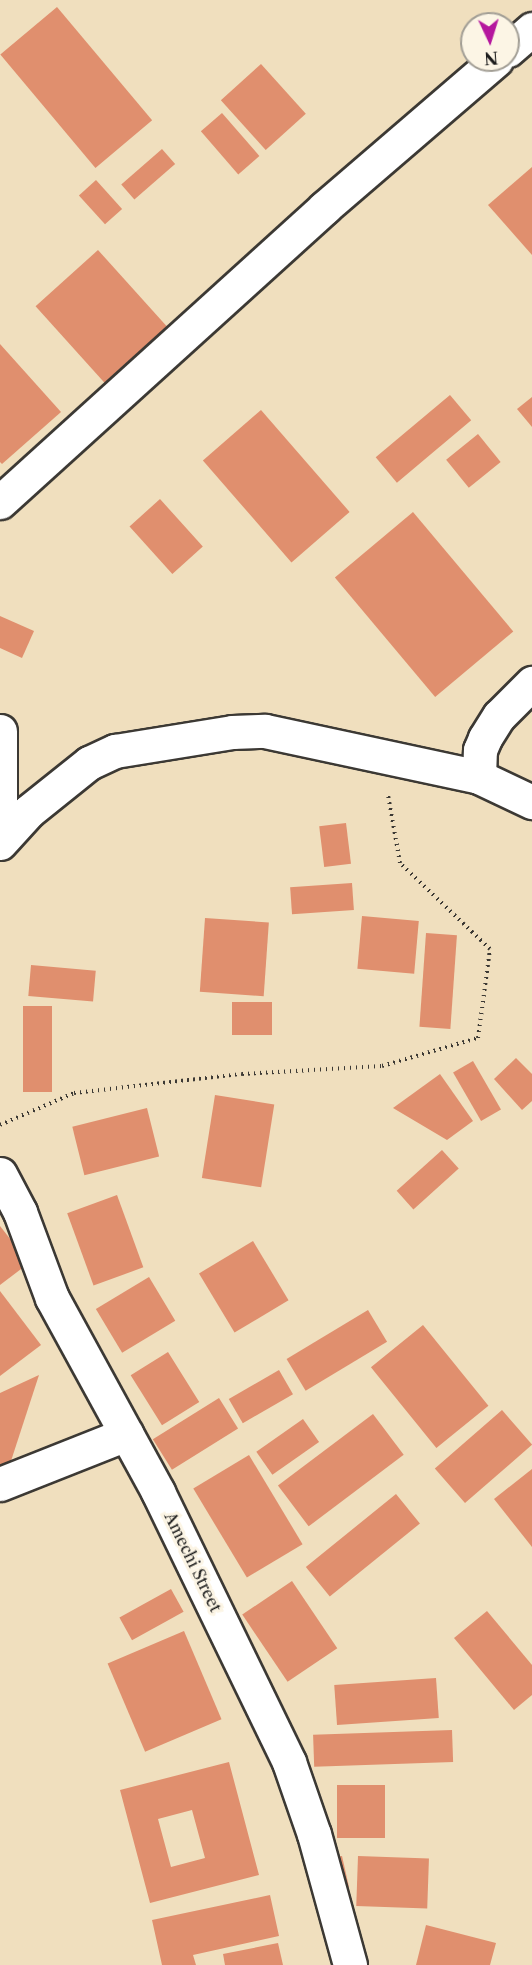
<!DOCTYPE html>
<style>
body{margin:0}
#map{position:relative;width:532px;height:1965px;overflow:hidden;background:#f0dfbe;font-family:"Libre Caslon Text",serif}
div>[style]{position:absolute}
.building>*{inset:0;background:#e08f6e;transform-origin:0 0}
.path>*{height:4px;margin-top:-2px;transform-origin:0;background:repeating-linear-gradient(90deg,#3c3934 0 1.5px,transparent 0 6px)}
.roads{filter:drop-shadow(2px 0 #3c3934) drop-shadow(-2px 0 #3c3934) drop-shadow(0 2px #3c3934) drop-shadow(0 -2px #3c3934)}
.street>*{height:33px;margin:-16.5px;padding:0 16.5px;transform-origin:16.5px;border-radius:16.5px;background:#fff}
span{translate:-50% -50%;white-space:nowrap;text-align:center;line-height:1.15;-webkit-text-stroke:6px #fcf5e5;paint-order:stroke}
.street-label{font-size:16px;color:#1c1c1c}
.north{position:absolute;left:460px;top:12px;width:60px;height:60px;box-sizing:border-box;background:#fcf5e5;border:2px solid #a29e95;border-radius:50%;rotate:176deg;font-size:16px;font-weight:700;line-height:24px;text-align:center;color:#1c1c1c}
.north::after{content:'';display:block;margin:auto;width:21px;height:27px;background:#b5179e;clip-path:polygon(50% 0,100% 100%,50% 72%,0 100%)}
</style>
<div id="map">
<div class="building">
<div style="left:57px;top:7px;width:148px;height:74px;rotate:50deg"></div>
<div style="left:261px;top:64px;width:67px;height:54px;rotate:48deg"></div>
<div style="left:222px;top:113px;width:57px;height:28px;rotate:49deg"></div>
<div style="left:162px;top:149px;width:20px;height:54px;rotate:49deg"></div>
<div style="clip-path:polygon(532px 167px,532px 255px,488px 205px)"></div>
<div style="left:96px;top:180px;width:39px;height:23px;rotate:48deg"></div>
<div style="left:98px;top:250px;width:103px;height:84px;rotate:48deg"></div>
<div style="clip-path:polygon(0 344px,61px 412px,2px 464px,0 462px)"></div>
<div style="left:450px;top:395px;width:33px;height:97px;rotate:50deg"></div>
<div style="clip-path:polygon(532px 397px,532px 427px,517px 409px)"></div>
<div style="left:261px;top:410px;width:135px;height:77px;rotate:49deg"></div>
<div style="left:478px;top:434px;width:36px;height:41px;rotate:51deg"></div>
<div style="left:160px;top:499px;width:64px;height:41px;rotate:48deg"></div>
<div style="left:413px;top:512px;width:156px;height:102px;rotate:50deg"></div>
<div style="clip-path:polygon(0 616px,34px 631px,22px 658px,0 648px)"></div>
<div style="left:346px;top:823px;width:41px;height:27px;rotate:83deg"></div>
<div style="left:352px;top:883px;width:27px;height:62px;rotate:86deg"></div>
<div style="left:362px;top:916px;width:57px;height:53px;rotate:5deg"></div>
<div style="left:205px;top:918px;width:64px;height:74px;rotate:4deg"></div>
<div style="left:426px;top:933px;width:31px;height:94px;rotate:4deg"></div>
<div style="left:31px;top:965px;width:65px;height:31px;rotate:5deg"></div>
<div style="left:272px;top:1002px;width:33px;height:40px;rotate:90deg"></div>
<div style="left:23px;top:1006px;width:29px;height:86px"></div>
<div style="clip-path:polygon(516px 1058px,532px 1074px,532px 1101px,522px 1110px,494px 1079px)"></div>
<div style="left:473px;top:1061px;width:56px;height:23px;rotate:60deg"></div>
<div style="clip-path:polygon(440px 1074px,473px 1121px,447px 1140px,393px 1108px)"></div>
<div style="left:215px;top:1095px;width:60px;height:84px;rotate:9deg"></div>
<div style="left:147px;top:1108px;width:50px;height:77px;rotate:76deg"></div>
<div style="left:442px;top:1150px;width:25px;height:61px;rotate:48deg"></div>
<div style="left:117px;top:1195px;width:77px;height:53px;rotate:70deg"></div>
<div style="clip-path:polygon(0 1226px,29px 1263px,0 1285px)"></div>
<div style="left:253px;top:1241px;width:69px;height:63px;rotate:59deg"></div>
<div style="left:149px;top:1277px;width:51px;height:62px;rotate:59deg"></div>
<div style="clip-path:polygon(0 1291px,41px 1345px,0 1376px)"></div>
<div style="left:368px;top:1310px;width:37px;height:95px;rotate:59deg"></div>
<div style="left:423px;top:1325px;width:104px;height:67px;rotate:51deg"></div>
<div style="left:168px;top:1352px;width:59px;height:44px;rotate:58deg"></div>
<div style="left:279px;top:1370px;width:28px;height:58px;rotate:60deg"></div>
<div style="clip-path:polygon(39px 1375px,10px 1464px,0 1469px,0 1393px)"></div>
<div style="left:219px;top:1398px;width:36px;height:78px;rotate:58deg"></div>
<div style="left:502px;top:1410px;width:46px;height:89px;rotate:49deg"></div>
<div style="left:373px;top:1414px;width:51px;height:119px;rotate:53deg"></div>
<div style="left:303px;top:1419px;width:28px;height:57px;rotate:55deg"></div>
<div style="left:249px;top:1455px;width:104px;height:65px;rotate:59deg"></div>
<div style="clip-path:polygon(532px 1469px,532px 1547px,494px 1499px)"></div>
<div style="left:396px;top:1494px;width:38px;height:116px;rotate:51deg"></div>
<div style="left:292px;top:1581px;width:81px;height:60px;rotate:56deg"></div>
<div style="left:171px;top:1589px;width:26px;height:59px;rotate:61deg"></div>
<div style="clip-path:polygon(487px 1611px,532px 1665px,532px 1695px,514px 1710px,454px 1638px)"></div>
<div style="left:184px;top:1631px;width:96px;height:83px;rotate:67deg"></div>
<div style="left:436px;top:1678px;width:40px;height:102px;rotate:86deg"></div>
<div style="left:452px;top:1730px;width:32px;height:139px;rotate:88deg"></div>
<div style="clip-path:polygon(evenodd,229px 1762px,259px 1875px,150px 1903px,120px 1790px,229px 1762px,192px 1810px,205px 1858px,171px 1867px,158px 1819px,192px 1810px)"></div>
<div style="left:337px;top:1785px;width:48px;height:53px"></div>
<div style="clip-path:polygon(342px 1856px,349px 1887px,335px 1889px,331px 1858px)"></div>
<div style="left:358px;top:1856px;width:71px;height:50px;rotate:2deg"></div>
<div style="clip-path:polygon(270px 1895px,279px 1936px,193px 1955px,196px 1965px,162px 1965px,152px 1920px)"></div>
<div style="clip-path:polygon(426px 1925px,496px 1943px,490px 1965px,416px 1965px)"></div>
<div style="clip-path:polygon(278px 1943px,283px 1965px,225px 1965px,223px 1954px)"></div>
</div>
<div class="path">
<div style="left:0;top:1125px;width:81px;rotate:-23.4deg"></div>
<div style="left:74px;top:1093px;width:169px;rotate:-6.5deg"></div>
<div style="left:242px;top:1074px;width:140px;rotate:-3.3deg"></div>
<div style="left:382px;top:1066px;width:100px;rotate:-16.3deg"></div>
<div style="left:478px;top:1038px;width:90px;rotate:-82.3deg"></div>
<div style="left:490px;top:949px;width:124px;rotate:-136.3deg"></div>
<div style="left:400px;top:863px;width:69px;rotate:-100deg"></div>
</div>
<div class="roads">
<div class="street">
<div style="left:508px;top:50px;width:32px;rotate:-41deg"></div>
<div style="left:0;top:502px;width:438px;rotate:-42.2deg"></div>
<div style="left:324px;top:208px;width:227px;rotate:-40.7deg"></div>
<div style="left:0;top:731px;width:103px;rotate:90deg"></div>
<div style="left:479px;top:777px;width:27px;rotate:-88deg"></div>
<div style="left:480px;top:750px;width:13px;rotate:-67deg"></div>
<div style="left:485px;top:738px;width:26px;rotate:-58deg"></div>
<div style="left:499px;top:716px;width:47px;rotate:-45deg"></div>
<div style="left:0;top:843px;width:43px;rotate:-47.8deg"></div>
<div style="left:29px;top:811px;width:77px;rotate:-38.7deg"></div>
<div style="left:89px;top:763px;width:29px;rotate:-25deg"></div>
<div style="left:115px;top:751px;width:119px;rotate:-9.2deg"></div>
<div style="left:232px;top:732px;width:33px;rotate:-2deg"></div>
<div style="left:265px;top:731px;width:219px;rotate:12.1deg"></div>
<div style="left:479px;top:777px;width:59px;rotate:25.3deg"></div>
<div style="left:0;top:1174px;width:43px;rotate:62.2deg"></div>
<div style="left:20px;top:1212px;width:92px;rotate:69.6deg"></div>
<div style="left:52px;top:1298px;width:221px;rotate:61.3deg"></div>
<div style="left:158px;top:1492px;width:300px;rotate:64.1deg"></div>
<div style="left:289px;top:1762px;width:76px;rotate:70.9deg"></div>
<div style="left:314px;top:1834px;width:136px;rotate:74.6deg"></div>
<div style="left:0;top:1484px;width:136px;rotate:-21.6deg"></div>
</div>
</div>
<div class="street-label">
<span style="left:193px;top:1562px;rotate:64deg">Amechi Street</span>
</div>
<div class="north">N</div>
</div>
